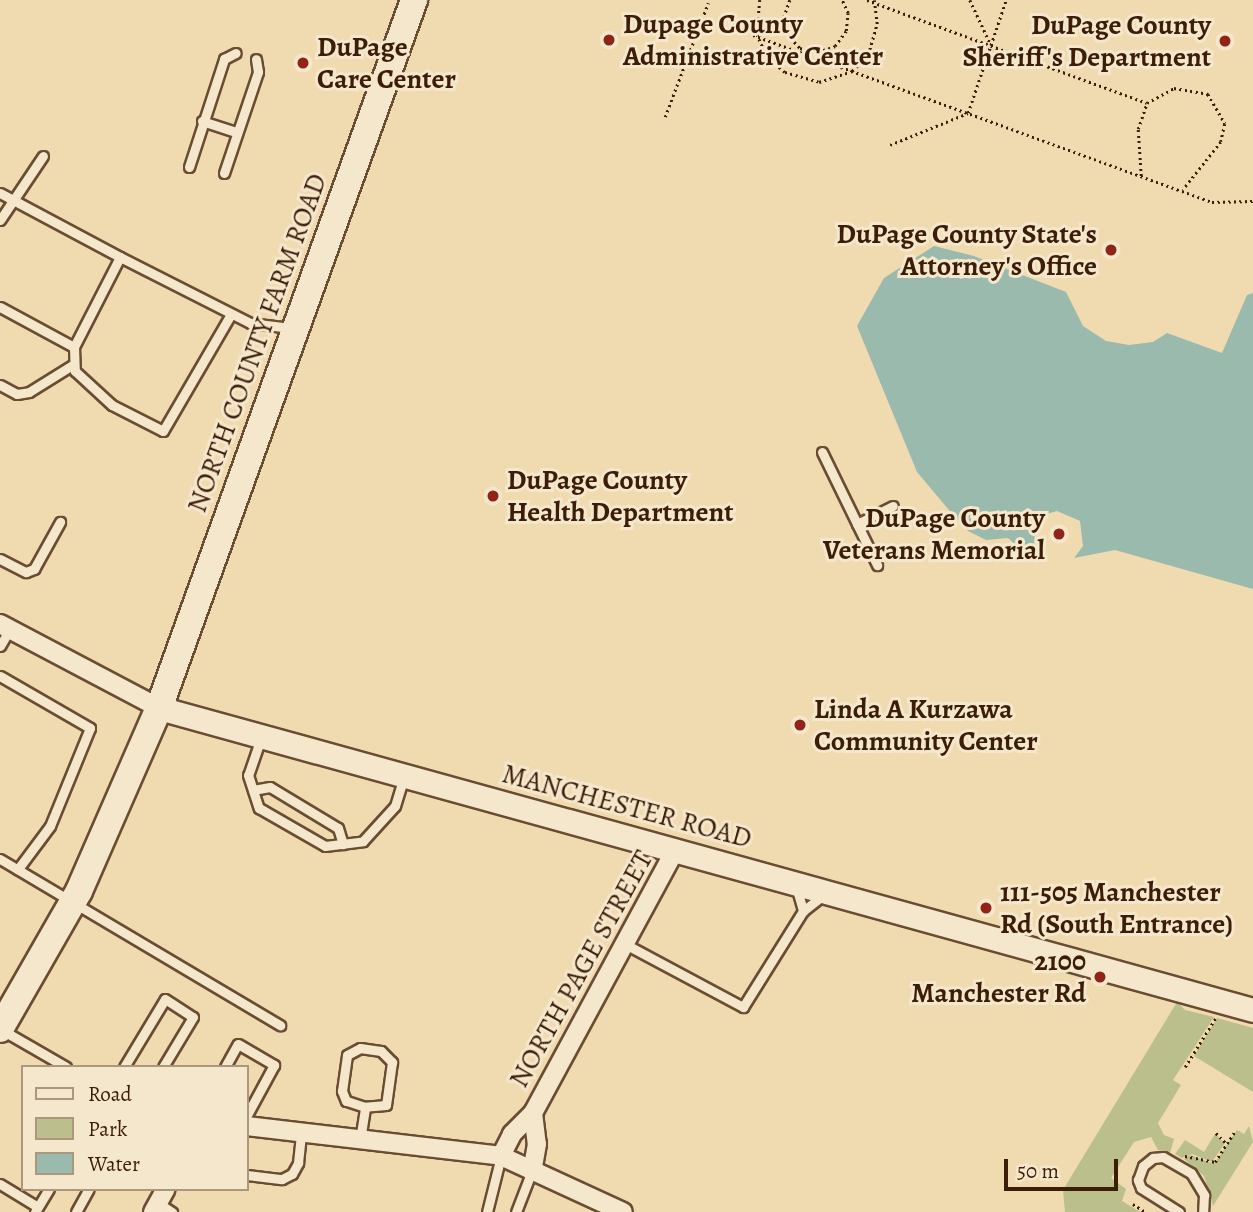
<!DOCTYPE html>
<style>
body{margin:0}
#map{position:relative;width:1253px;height:1212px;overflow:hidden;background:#f0dab0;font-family:Alegreya,serif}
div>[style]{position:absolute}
.green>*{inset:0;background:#babf8b}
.water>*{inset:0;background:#9abaae}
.path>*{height:2.5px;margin-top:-1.25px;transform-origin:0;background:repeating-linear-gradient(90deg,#3c1e08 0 2px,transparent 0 5.5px)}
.roads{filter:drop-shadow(2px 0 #694d32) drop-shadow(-2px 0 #694d32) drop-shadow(0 2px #694d32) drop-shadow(0 -2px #694d32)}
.service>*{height:9px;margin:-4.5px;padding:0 4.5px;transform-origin:4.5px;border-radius:4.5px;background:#f5e7cc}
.minor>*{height:18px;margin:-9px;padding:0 9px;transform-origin:9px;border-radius:9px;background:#f5e7cc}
.tertiary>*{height:23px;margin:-11.5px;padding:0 11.5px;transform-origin:11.5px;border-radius:11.5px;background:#f5e7cc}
.secondary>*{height:26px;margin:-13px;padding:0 13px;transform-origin:13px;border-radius:13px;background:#f5e7cc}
.dots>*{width:19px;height:19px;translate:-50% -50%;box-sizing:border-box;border:4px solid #f5e7cc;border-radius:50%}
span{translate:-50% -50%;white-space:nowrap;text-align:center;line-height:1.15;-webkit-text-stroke:6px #f5e7cc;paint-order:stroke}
.poi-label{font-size:28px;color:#3c1e08;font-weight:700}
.left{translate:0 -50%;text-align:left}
.right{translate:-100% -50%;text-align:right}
.street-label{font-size:28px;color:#3c1e08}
.legend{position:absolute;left:21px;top:1065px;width:228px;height:126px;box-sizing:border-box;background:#f5e7cc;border:2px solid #ab977e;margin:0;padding:9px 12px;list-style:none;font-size:21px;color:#3c1e08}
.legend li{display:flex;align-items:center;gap:14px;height:35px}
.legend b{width:35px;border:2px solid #ab977e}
.scale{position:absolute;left:1004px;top:1159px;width:114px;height:32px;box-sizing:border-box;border:4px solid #3c1e08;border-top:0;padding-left:9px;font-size:21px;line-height:24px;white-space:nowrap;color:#3c1e08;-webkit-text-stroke:5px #f5e7cc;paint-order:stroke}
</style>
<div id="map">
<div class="green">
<div style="clip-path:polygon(1177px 1002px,1185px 1010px,1214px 1017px,1173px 1080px,1181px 1085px,1158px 1123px,1164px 1135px,1174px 1139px,1170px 1153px,1158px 1150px,1151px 1137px,1134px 1142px,1111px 1178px,1126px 1189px,1122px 1201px,1140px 1212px,1065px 1212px,1063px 1190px)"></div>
<div style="clip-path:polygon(1217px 1018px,1253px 1028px,1253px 1092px,1194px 1056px)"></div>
<div style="clip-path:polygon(1249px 1126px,1253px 1142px,1213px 1206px,1204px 1176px,1184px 1159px,1190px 1155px,1214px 1164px,1237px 1130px,1244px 1134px)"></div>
<div style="clip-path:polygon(1215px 1134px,1225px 1143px,1212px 1162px,1192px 1154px,1182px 1158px,1175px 1154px,1185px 1140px,1204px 1152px)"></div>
</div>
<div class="water">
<div style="clip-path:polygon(934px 246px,974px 256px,1066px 292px,1083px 326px,1106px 341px,1129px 345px,1153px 342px,1167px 333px,1222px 353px,1247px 295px,1253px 293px,1253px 589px,1115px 550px,1074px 558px,1083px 546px,1080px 521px,1057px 511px,1043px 515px,1035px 528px,1034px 546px,1019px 548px,1008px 538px,986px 540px,968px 531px,949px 510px,917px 472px,857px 326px,884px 278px)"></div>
</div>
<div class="path">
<div style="left:760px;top:0;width:34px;rotate:95deg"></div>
<div style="left:757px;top:34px;width:24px;rotate:66deg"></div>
<div style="left:767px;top:56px;width:24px;rotate:42deg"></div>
<div style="left:785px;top:72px;width:35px;rotate:16deg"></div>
<div style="left:819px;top:82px;width:35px;rotate:-18deg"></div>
<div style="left:852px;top:71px;width:23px;rotate:-45deg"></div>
<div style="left:868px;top:55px;width:32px;rotate:-74deg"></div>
<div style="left:877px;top:24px;width:24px;rotate:-97deg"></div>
<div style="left:790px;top:0;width:18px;rotate:109deg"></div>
<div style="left:784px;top:17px;width:17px;rotate:80deg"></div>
<div style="left:787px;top:34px;width:19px;rotate:47deg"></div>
<div style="left:800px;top:48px;width:18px;rotate:13deg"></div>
<div style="left:818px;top:52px;width:18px;rotate:-19deg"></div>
<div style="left:835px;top:46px;width:19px;rotate:-54deg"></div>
<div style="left:846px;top:31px;width:18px;rotate:-84deg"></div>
<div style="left:848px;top:13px;width:14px;rotate:-115deg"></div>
<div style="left:867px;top:0;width:298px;rotate:20.2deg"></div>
<div style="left:970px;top:0;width:50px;rotate:65deg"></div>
<div style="left:753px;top:35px;width:488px;rotate:20deg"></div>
<div style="left:1212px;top:202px;width:41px;rotate:-1.4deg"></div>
<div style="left:665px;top:117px;width:122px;rotate:-69.3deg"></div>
<div style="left:890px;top:145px;width:84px;rotate:-22.3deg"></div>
<div style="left:968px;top:113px;width:119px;rotate:-71.4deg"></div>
<div style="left:1141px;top:176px;width:47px;rotate:-93.7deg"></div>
<div style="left:1138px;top:129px;width:28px;rotate:-71deg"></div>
<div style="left:1147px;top:103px;width:31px;rotate:-29deg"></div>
<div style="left:1174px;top:88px;width:35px;rotate:10deg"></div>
<div style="left:1208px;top:94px;width:34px;rotate:60deg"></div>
<div style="left:1225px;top:124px;width:18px;rotate:103deg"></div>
<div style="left:1221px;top:142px;width:61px;rotate:128.4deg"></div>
<div style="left:1185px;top:1067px;width:57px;rotate:-58deg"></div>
<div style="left:1216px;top:1133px;width:16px;rotate:45deg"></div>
<div style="left:1185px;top:1156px;width:31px;rotate:11deg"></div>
<div style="left:1215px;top:1162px;width:38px;rotate:-57deg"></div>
<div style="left:1133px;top:1204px;width:15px;rotate:32deg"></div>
</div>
<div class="roads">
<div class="service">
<div style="left:202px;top:121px;width:36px;rotate:18deg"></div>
<div style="left:189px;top:167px;width:114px;rotate:-72deg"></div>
<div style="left:224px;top:59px;width:13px;rotate:-27deg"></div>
<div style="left:224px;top:173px;width:107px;rotate:-71.4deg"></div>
<div style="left:258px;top:72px;width:13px;rotate:-99deg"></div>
<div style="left:0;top:193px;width:136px;rotate:28.1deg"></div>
<div style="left:120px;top:257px;width:101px;rotate:117.1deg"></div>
<div style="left:74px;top:347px;width:24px;rotate:88deg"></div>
<div style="left:75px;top:371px;width:50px;rotate:42.6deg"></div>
<div style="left:112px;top:405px;width:57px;rotate:27deg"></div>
<div style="left:163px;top:431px;width:135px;rotate:-59.8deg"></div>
<div style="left:0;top:220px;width:77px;rotate:-56.1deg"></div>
<div style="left:120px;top:257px;width:146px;rotate:26.9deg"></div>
<div style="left:250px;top:323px;width:41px;rotate:7deg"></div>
<div style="left:0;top:307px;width:84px;rotate:28.4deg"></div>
<div style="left:0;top:385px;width:19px;rotate:28deg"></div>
<div style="left:17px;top:394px;width:12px;rotate:-9deg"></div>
<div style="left:29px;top:392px;width:53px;rotate:-31.9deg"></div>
<div style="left:822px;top:452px;width:126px;rotate:64deg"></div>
<div style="left:857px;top:524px;width:40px;rotate:-26.6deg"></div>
<div style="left:0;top:559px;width:29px;rotate:27deg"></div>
<div style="left:26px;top:572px;width:9px;rotate:-21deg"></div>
<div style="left:34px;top:569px;width:54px;rotate:-61deg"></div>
<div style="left:0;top:646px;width:20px;rotate:-60deg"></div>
<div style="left:0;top:676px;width:104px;rotate:30deg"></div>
<div style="left:90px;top:728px;width:106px;rotate:112.2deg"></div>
<div style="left:50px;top:826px;width:54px;rotate:126.7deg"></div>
<div style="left:261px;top:738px;width:39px;rotate:109deg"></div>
<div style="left:248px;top:775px;width:35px;rotate:72deg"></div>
<div style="left:259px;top:808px;width:76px;rotate:29.9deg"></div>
<div style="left:325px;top:846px;width:38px;rotate:-7deg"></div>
<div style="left:363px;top:841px;width:47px;rotate:-47.6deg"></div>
<div style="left:395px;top:806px;width:31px;rotate:-73deg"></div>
<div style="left:253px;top:790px;width:17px;rotate:-10deg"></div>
<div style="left:270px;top:787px;width:79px;rotate:31.1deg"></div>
<div style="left:338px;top:828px;width:17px;rotate:73deg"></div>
<div style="left:0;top:859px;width:326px;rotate:30.7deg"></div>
<div style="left:796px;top:886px;width:26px;rotate:74deg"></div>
<div style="left:625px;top:944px;width:134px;rotate:28.1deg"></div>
<div style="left:743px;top:1007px;width:113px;rotate:-58deg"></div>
<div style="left:803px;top:911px;width:28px;rotate:-38deg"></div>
<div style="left:2px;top:1030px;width:74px;rotate:30deg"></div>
<div style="left:124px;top:1067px;width:79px;rotate:-58.9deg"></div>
<div style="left:165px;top:999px;width:33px;rotate:33deg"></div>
<div style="left:193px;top:1017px;width:58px;rotate:121deg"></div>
<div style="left:225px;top:1067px;width:26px;rotate:-61deg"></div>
<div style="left:238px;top:1044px;width:42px;rotate:30.3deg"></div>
<div style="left:274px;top:1065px;width:57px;rotate:118.4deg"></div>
<div style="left:360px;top:1140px;width:33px;rotate:-81deg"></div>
<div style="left:365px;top:1107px;width:20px;rotate:-162deg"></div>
<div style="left:346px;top:1101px;width:11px;rotate:-112deg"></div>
<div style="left:342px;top:1091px;width:36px;rotate:-82deg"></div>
<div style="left:347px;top:1055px;width:15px;rotate:-28deg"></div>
<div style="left:360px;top:1048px;width:21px;rotate:8deg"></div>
<div style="left:381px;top:1051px;width:16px;rotate:45deg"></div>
<div style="left:392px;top:1062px;width:43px;rotate:97.9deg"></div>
<div style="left:386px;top:1105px;width:21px;rotate:175deg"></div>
<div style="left:247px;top:1175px;width:35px;rotate:7deg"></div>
<div style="left:282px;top:1179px;width:11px;rotate:-27deg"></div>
<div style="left:292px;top:1174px;width:13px;rotate:-61deg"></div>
<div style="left:298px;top:1163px;width:30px;rotate:-84deg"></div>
<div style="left:0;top:1184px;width:44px;rotate:31.2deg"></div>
<div style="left:158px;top:1203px;width:17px;rotate:33deg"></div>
<div style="left:35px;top:1212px;width:27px;rotate:-59deg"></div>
<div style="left:76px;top:1212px;width:26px;rotate:-61deg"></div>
<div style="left:487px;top:1212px;width:58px;rotate:-76deg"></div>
<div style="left:516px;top:1212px;width:47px;rotate:-68.9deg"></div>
<div style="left:1179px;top:1212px;width:45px;rotate:-147.7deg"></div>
<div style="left:1141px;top:1188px;width:9px;rotate:-111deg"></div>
<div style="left:1138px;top:1180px;width:15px;rotate:-70deg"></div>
<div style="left:1143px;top:1166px;width:13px;rotate:-39deg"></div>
<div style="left:1153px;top:1158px;width:10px;rotate:-6deg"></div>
<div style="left:1163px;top:1157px;width:32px;rotate:30deg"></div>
<div style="left:1191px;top:1173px;width:26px;rotate:59deg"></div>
<div style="left:1204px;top:1195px;width:17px;rotate:93deg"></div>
</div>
<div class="minor">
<div style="left:0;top:624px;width:180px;rotate:27.8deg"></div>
<div style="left:533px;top:1113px;width:31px;rotate:83deg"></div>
<div style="left:537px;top:1144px;width:23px;rotate:100deg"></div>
<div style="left:247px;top:1126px;width:256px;rotate:6.7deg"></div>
<div style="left:501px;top:1156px;width:134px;rotate:24.7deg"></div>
<div style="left:501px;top:1156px;width:25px;rotate:-63deg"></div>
<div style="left:512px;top:1134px;width:30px;rotate:-45deg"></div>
<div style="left:533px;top:1113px;width:300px;rotate:-61.6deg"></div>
<div style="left:153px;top:1212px;width:26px;rotate:-61deg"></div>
</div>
<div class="tertiary">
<div style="left:159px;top:708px;width:1135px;rotate:15.43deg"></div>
</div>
<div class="secondary">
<div style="left:0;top:1029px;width:159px;rotate:-60.2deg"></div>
<div style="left:79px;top:891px;width:200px;rotate:-66.4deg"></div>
<div style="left:159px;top:708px;width:753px;rotate:-70.19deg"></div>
</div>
</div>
<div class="dots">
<div style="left:609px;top:40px;background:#8f2418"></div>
<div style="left:1225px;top:41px;background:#8f2418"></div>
<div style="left:303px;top:63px;background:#8f2418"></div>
<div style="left:1111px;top:250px;background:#8f2418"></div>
<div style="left:493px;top:496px;background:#8f2418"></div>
<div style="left:1059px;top:534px;background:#8f2418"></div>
<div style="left:800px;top:725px;background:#8f2418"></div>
<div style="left:986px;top:908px;background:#8f2418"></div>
<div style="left:1100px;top:977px;background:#8f2418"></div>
</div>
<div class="poi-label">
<span class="left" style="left:623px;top:40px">Dupage County<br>Administrative Center</span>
<span class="right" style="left:1211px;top:41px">DuPage County<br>Sheriff's Department</span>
<span class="left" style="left:317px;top:63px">DuPage<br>Care Center</span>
<span class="right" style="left:1097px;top:250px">DuPage County State's<br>Attorney's Office</span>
<span class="left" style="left:507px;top:496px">DuPage County<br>Health Department</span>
<span class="right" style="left:1045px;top:534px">DuPage County<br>Veterans Memorial</span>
<span class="left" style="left:814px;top:725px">Linda A Kurzawa<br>Community Center</span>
<span class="left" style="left:1000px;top:908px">111-505 Manchester<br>Rd (South Entrance)</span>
<span class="right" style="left:1086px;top:977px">2100<br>Manchester Rd</span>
</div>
<div class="street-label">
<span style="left:257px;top:343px;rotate:-70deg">NORTH COUNTY FARM ROAD</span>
<span style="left:627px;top:806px;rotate:15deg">MANCHESTER ROAD</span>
<span style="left:581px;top:969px;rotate:-61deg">NORTH PAGE STREET</span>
</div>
<ul class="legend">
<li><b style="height:9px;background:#f5e7cc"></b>Road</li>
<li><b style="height:19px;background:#babf8b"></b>Park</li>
<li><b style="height:19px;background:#9abaae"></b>Water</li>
</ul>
<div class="scale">50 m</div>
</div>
